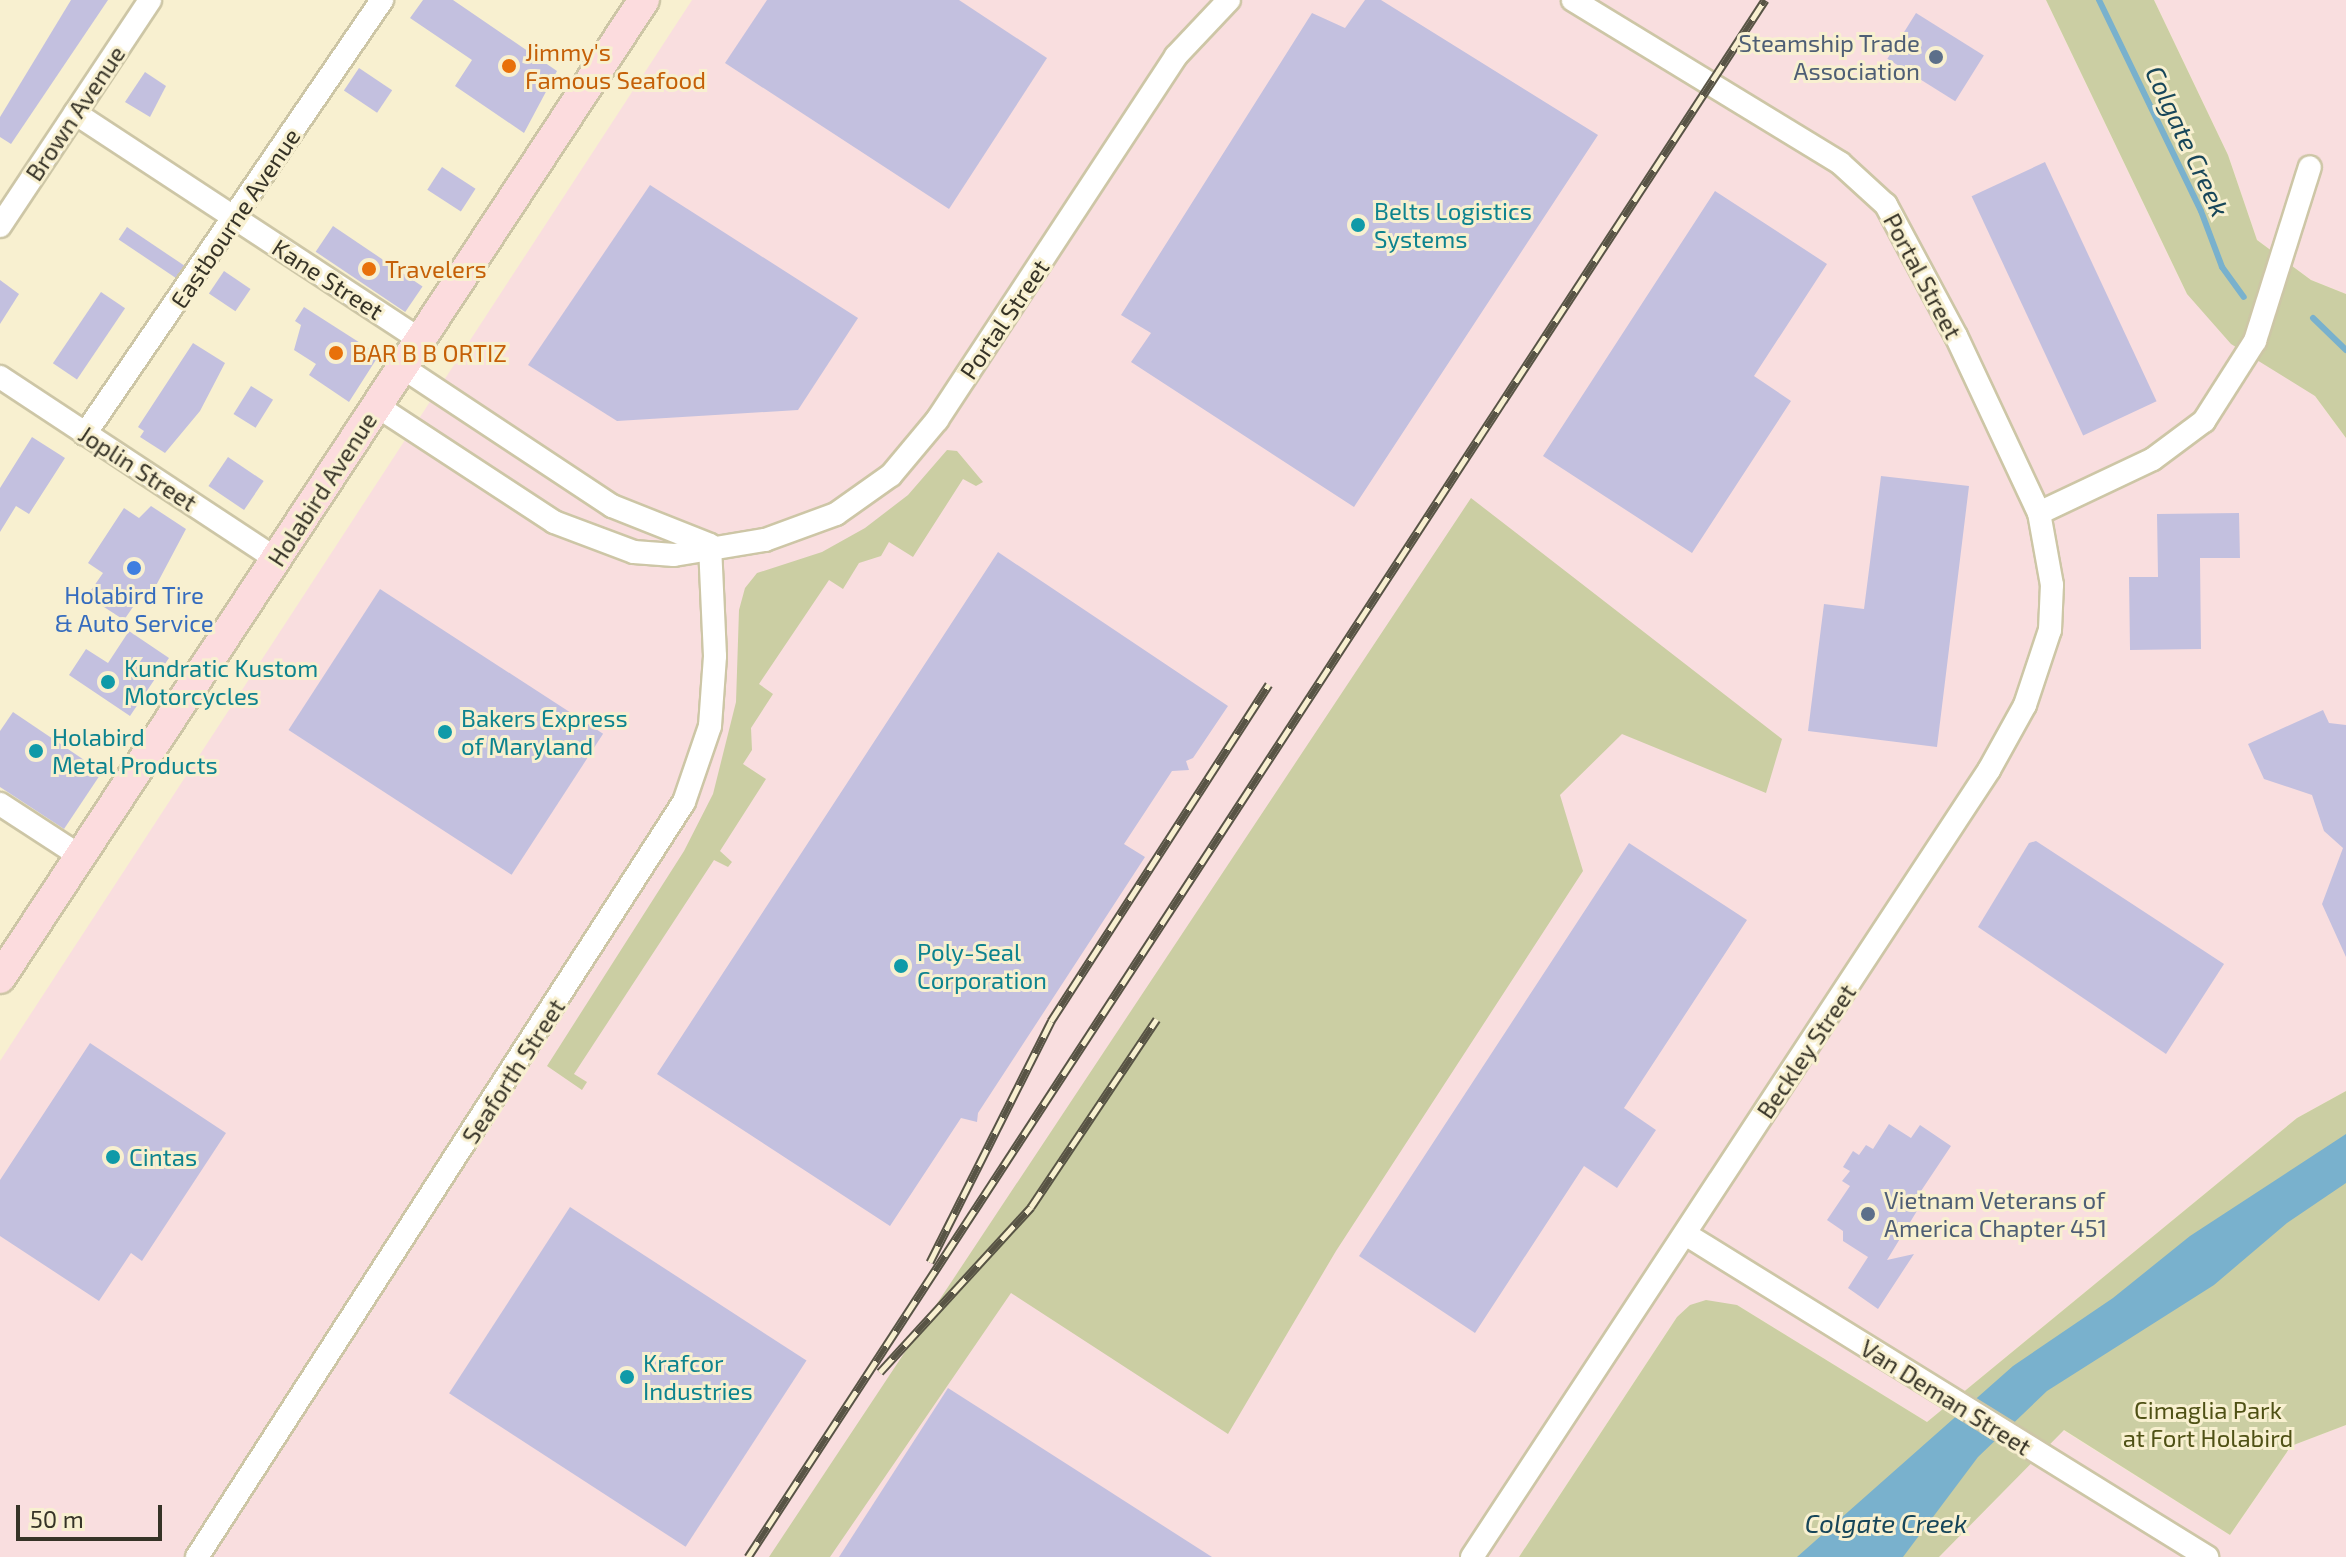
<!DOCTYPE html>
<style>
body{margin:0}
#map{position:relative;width:2346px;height:1557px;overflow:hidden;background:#f8f0d0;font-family:"Exo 2",sans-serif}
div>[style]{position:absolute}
.industrial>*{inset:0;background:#f9dedf}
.green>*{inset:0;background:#cbcea3}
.water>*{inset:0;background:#79b1cd}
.stream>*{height:6px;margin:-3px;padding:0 3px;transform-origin:3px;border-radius:3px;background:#79b1cd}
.building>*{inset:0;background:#c3c0df;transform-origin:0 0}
.roads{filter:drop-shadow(2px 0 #cdc6a6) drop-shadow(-2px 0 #cdc6a6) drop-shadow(0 2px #cdc6a6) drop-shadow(0 -2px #cdc6a6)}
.minor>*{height:22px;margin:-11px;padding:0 11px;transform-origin:11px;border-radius:11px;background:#fff}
.secondary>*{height:30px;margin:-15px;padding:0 15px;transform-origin:15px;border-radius:15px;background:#fcdcde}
.rail>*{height:9px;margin-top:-4.5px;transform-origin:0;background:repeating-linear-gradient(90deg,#f8f0d0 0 18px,#585445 0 36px);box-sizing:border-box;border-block:2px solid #585445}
.dots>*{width:22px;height:22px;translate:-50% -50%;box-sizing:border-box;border:4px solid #f8f0d0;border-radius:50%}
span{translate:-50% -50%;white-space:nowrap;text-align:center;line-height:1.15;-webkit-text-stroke:6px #f8f0d0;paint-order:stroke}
.service-label{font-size:24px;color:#4e5e75}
.right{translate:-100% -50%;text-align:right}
.left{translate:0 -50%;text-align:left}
.food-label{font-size:24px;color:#c56008}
.street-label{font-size:24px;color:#363327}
.culture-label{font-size:24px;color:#0d838f}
.shop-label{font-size:24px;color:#366cbe}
.park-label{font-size:24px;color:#4f5115}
.water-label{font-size:26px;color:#17465a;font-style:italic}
.scale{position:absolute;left:16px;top:1505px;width:146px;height:36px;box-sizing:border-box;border:4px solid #363327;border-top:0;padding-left:10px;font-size:24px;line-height:28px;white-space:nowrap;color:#363327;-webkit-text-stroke:6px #f8f0d0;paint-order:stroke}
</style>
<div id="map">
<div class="industrial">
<div style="clip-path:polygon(692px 0,2046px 0,2187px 294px,2315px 396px,2346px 438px,2346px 1091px,2297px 1118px,1927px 1422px,1737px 1305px,1677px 1317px,1519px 1557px,0 1557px,0 1061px)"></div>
<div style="clip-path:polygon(2154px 0,2346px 0,2346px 294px,2311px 280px,2257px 240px,2228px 155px)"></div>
<div style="clip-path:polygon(2346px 1425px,2346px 1557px,1939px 1557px,2063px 1430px,2230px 1535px,2291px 1446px)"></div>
</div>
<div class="green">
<div style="clip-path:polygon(2046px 0,2154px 0,2228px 155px,2257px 240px,2311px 280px,2346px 294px,2346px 438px,2315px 396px,2231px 344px,2187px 294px)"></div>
<div style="clip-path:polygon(947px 450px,957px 451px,983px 482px,976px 486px,963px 479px,913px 557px,889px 542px,881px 556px,859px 563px,843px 589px,829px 580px,759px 684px,773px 694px,751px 728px,752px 750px,743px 764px,766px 779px,720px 851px,732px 862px,728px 867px,714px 860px,574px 1074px,587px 1082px,582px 1090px,547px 1066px,684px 851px,713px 794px,736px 702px,739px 610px,745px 588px,757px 573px,822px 552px,865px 528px,908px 495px)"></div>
<div style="clip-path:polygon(1471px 498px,1782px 739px,1766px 793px,1622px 734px,1560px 795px,1583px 871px,1336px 1251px,1228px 1434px,1011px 1293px,830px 1557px,769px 1557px)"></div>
<div style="clip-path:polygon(2346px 1091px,2346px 1425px,2291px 1446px,2230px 1535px,2064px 1430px,1939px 1557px,1519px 1557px,1677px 1317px,1690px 1305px,1706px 1300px,1737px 1305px,1927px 1422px,2297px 1118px)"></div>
</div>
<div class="water">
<div style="clip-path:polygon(2346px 1134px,2346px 1183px,2287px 1223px,2214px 1285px,2047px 1391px,1978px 1457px,1903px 1557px,1797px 1557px,2013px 1366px,2113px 1298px,2190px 1236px)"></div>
</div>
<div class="stream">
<div style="left:2099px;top:0;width:234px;rotate:64.2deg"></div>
<div style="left:2201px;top:211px;width:60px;rotate:69.4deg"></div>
<div style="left:2222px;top:267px;width:37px;rotate:54deg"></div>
<div style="left:2313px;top:318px;width:46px;rotate:44.1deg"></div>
</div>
<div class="building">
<div style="clip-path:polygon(71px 0,108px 0,11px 144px,0 137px,0 117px)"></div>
<div style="clip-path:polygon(423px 0,453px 0,557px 71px,524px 133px,455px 86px,472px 60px,410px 18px)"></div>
<div style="clip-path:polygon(767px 0,959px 0,1047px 58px,949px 209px,725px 63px)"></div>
<div style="clip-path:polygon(1365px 0,1381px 0,1598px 135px,1354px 507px,1131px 362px,1151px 333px,1121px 315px,1312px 13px,1345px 28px)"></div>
<div style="left:1916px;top:13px;width:80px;height:54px;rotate:32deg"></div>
<div style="left:359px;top:68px;width:40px;height:27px;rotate:34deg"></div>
<div style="clip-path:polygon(145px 72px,166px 86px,150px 117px,125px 102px)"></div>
<div style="left:2045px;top:162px;width:264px;height:81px;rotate:65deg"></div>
<div style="left:442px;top:167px;width:40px;height:27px;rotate:33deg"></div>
<div style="clip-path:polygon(650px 185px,858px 318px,798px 410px,617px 421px,528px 365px)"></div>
<div style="clip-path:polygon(1715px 191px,1827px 264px,1754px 376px,1791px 401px,1692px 553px,1543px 456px)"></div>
<div style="left:333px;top:226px;width:108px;height:31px;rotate:34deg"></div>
<div style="left:127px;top:227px;width:69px;height:15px;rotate:34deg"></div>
<div style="left:224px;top:271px;width:32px;height:27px;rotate:34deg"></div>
<div style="clip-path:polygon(0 280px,19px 294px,0 324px)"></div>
<div style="left:101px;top:292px;width:29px;height:86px;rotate:34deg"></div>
<div style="clip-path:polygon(304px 307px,379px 355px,349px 402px,309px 375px,316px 364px,294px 350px,301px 325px,295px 321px)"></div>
<div style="clip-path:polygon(193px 343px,225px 363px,200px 411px,165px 453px,140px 437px,144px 431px,138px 427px)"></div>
<div style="left:251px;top:386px;width:26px;height:33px;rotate:32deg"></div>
<div style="clip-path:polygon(32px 437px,65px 458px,29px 514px,16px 506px,0 532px,0 488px)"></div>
<div style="left:228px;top:457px;width:43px;height:35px;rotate:34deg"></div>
<div style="clip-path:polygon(1881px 476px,1969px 486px,1937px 747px,1808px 731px,1824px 604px,1864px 609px)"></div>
<div style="clip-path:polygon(151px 506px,186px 529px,151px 595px,144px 591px,124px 620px,87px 596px,103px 573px,88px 563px,124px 508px,139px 518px)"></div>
<div style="clip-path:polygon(2239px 513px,2240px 558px,2200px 558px,2201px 649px,2130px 650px,2129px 577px,2158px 577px,2157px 514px)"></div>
<div style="clip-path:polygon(998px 552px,1228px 706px,1193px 758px,1186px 761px,1189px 770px,1172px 771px,1124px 844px,1145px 857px,978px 1113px,977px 1122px,961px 1118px,890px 1226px,657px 1074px)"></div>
<div style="left:380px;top:589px;width:266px;height:168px;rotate:33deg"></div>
<div style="clip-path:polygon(129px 631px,169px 658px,130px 716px,69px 675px,86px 649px,108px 663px)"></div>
<div style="clip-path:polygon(2323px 710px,2329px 723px,2346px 725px,2346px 957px,2322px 904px,2343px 848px,2324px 831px,2312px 795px,2264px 779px,2248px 744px)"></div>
<div style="clip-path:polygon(13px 712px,102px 772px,64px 829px,0 787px,0 731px)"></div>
<div style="clip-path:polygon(2036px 841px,2224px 964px,2166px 1054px,1978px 927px,2029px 843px)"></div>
<div style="clip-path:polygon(1629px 843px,1747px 920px,1624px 1108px,1656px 1130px,1617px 1188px,1584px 1166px,1475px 1333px,1359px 1256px)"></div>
<div style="clip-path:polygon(90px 1043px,226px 1133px,142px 1261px,131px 1253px,99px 1301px,0 1236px,0 1180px)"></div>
<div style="clip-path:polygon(1889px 1124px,1911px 1138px,1920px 1125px,1951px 1146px,1917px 1197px,1923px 1201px,1887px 1260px,1914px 1254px,1878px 1309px,1848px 1288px,1868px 1257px,1843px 1241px,1843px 1231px,1827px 1220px,1850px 1186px,1842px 1181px,1850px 1171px,1843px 1167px,1853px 1151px,1859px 1155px,1866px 1145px,1873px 1149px)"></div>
<div style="left:570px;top:1207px;width:282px;height:222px;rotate:33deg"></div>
<div style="clip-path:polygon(948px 1388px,1212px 1557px,839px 1557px)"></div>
</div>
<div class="roads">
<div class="minor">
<div style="left:75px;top:113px;width:413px;rotate:33.3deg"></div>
<div style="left:0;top:226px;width:271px;rotate:-56.4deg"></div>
<div style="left:402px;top:367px;width:252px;rotate:33.5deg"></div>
<div style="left:612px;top:506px;width:105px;rotate:21.7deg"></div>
<div style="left:0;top:377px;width:331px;rotate:33.4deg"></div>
<div style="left:377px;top:406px;width:212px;rotate:33.2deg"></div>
<div style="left:554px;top:522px;width:85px;rotate:20.6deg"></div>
<div style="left:634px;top:552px;width:40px;rotate:4.3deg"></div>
<div style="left:674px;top:555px;width:92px;rotate:-9.4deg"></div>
<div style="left:765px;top:540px;width:76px;rotate:-20.1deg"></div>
<div style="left:836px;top:514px;width:67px;rotate:-35.3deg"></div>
<div style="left:891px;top:475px;width:72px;rotate:-50.1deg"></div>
<div style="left:937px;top:420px;width:435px;rotate:-56.7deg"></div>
<div style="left:1176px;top:56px;width:77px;rotate:-46.6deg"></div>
<div style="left:85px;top:434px;width:526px;rotate:-55.61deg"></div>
<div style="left:2039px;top:513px;width:126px;rotate:-25.3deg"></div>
<div style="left:2153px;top:459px;width:64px;rotate:-36.7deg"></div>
<div style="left:2204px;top:421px;width:95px;rotate:-57.5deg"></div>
<div style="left:2255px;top:341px;width:182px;rotate:-72.5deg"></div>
<div style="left:0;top:804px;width:95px;rotate:33deg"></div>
<div style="left:1687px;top:1235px;width:612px;rotate:31.77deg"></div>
<div style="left:197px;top:1557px;width:898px;rotate:-57.18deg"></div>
<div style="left:684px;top:802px;width:80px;rotate:-71.1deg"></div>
<div style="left:710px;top:726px;width:70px;rotate:-85.9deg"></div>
<div style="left:715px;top:656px;width:111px;rotate:-92.6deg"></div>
<div style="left:1472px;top:1557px;width:942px;rotate:-56.7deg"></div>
<div style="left:1989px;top:770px;width:74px;rotate:-61deg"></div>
<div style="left:2025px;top:705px;width:79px;rotate:-71.6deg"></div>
<div style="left:2050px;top:630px;width:45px;rotate:-87.5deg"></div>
<div style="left:2052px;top:585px;width:73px;rotate:-100.2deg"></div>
<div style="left:2039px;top:513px;width:195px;rotate:-115.1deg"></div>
<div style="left:1956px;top:336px;width:149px;rotate:-118.1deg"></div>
<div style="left:1886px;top:205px;width:62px;rotate:-137.6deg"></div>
<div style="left:1840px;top:163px;width:313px;rotate:-148.6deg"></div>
</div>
<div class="secondary">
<div style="left:0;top:978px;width:1171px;rotate:-56.64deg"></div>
</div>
</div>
<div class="rail">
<div style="left:930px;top:1262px;width:270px;rotate:-63.3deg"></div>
<div style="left:1051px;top:1021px;width:401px;rotate:-57.1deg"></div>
<div style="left:880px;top:1372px;width:224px;rotate:-47.5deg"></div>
<div style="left:1031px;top:1207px;width:226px;rotate:-56.2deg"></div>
<div style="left:748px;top:1557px;width:1860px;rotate:-56.85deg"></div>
</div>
<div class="dots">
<div style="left:1936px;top:57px;background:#5c6f8a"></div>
<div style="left:509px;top:66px;background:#e8710a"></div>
<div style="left:1358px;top:225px;background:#0f9aa8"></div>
<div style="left:369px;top:269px;background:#e8710a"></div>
<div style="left:336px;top:353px;background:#e8710a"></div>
<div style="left:134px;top:568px;background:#3f7fe0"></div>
<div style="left:108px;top:682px;background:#0f9aa8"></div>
<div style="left:445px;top:732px;background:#0f9aa8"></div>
<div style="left:36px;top:751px;background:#0f9aa8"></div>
<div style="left:901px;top:966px;background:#0f9aa8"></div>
<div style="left:113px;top:1157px;background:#0f9aa8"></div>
<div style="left:1868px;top:1214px;background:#5c6f8a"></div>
<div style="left:627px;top:1377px;background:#0f9aa8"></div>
</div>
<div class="service-label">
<span class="right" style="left:1920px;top:57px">Steamship Trade<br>Association</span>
<span class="left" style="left:1884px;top:1214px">Vietnam Veterans of<br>America Chapter 451</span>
</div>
<div class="food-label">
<span class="left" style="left:525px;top:66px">Jimmy's<br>Famous Seafood</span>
<span class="left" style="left:385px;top:269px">Travelers</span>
<span class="left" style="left:352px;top:353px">BAR B B ORTIZ</span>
</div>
<div class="street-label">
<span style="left:75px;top:113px;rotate:-56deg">Brown Avenue</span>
<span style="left:235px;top:218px;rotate:-56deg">Eastbourne Avenue</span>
<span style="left:1923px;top:276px;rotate:62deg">Portal Street</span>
<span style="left:328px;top:279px;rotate:33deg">Kane Street</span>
<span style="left:1004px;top:319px;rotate:-56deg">Portal Street</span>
<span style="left:138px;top:468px;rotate:33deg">Joplin Street</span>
<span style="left:322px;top:489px;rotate:-57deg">Holabird Avenue</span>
<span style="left:1806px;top:1051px;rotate:-56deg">Beckley Street</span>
<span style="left:513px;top:1071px;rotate:-57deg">Seaforth Street</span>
<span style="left:1946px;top:1397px;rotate:32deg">Van Deman Street</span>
</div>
<div class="culture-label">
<span class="left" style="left:1374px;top:225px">Belts Logistics<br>Systems</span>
<span class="left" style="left:124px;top:682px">Kundratic Kustom<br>Motorcycles</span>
<span class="left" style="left:461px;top:732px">Bakers Express<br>of Maryland</span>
<span class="left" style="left:52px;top:751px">Holabird<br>Metal Products</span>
<span class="left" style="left:917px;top:966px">Poly-Seal<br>Corporation</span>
<span class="left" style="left:129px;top:1157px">Cintas</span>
<span class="left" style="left:643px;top:1377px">Krafcor<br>Industries</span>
</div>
<div class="shop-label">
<span style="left:134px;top:609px">Holabird Tire<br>&amp; Auto Service</span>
</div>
<div class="park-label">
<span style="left:2208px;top:1424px">Cimaglia Park<br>at Fort Holabird</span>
</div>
<div class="water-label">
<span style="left:2188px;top:141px;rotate:65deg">Colgate Creek</span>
<span style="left:1886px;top:1523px">Colgate Creek</span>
</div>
<div class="scale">50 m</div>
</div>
